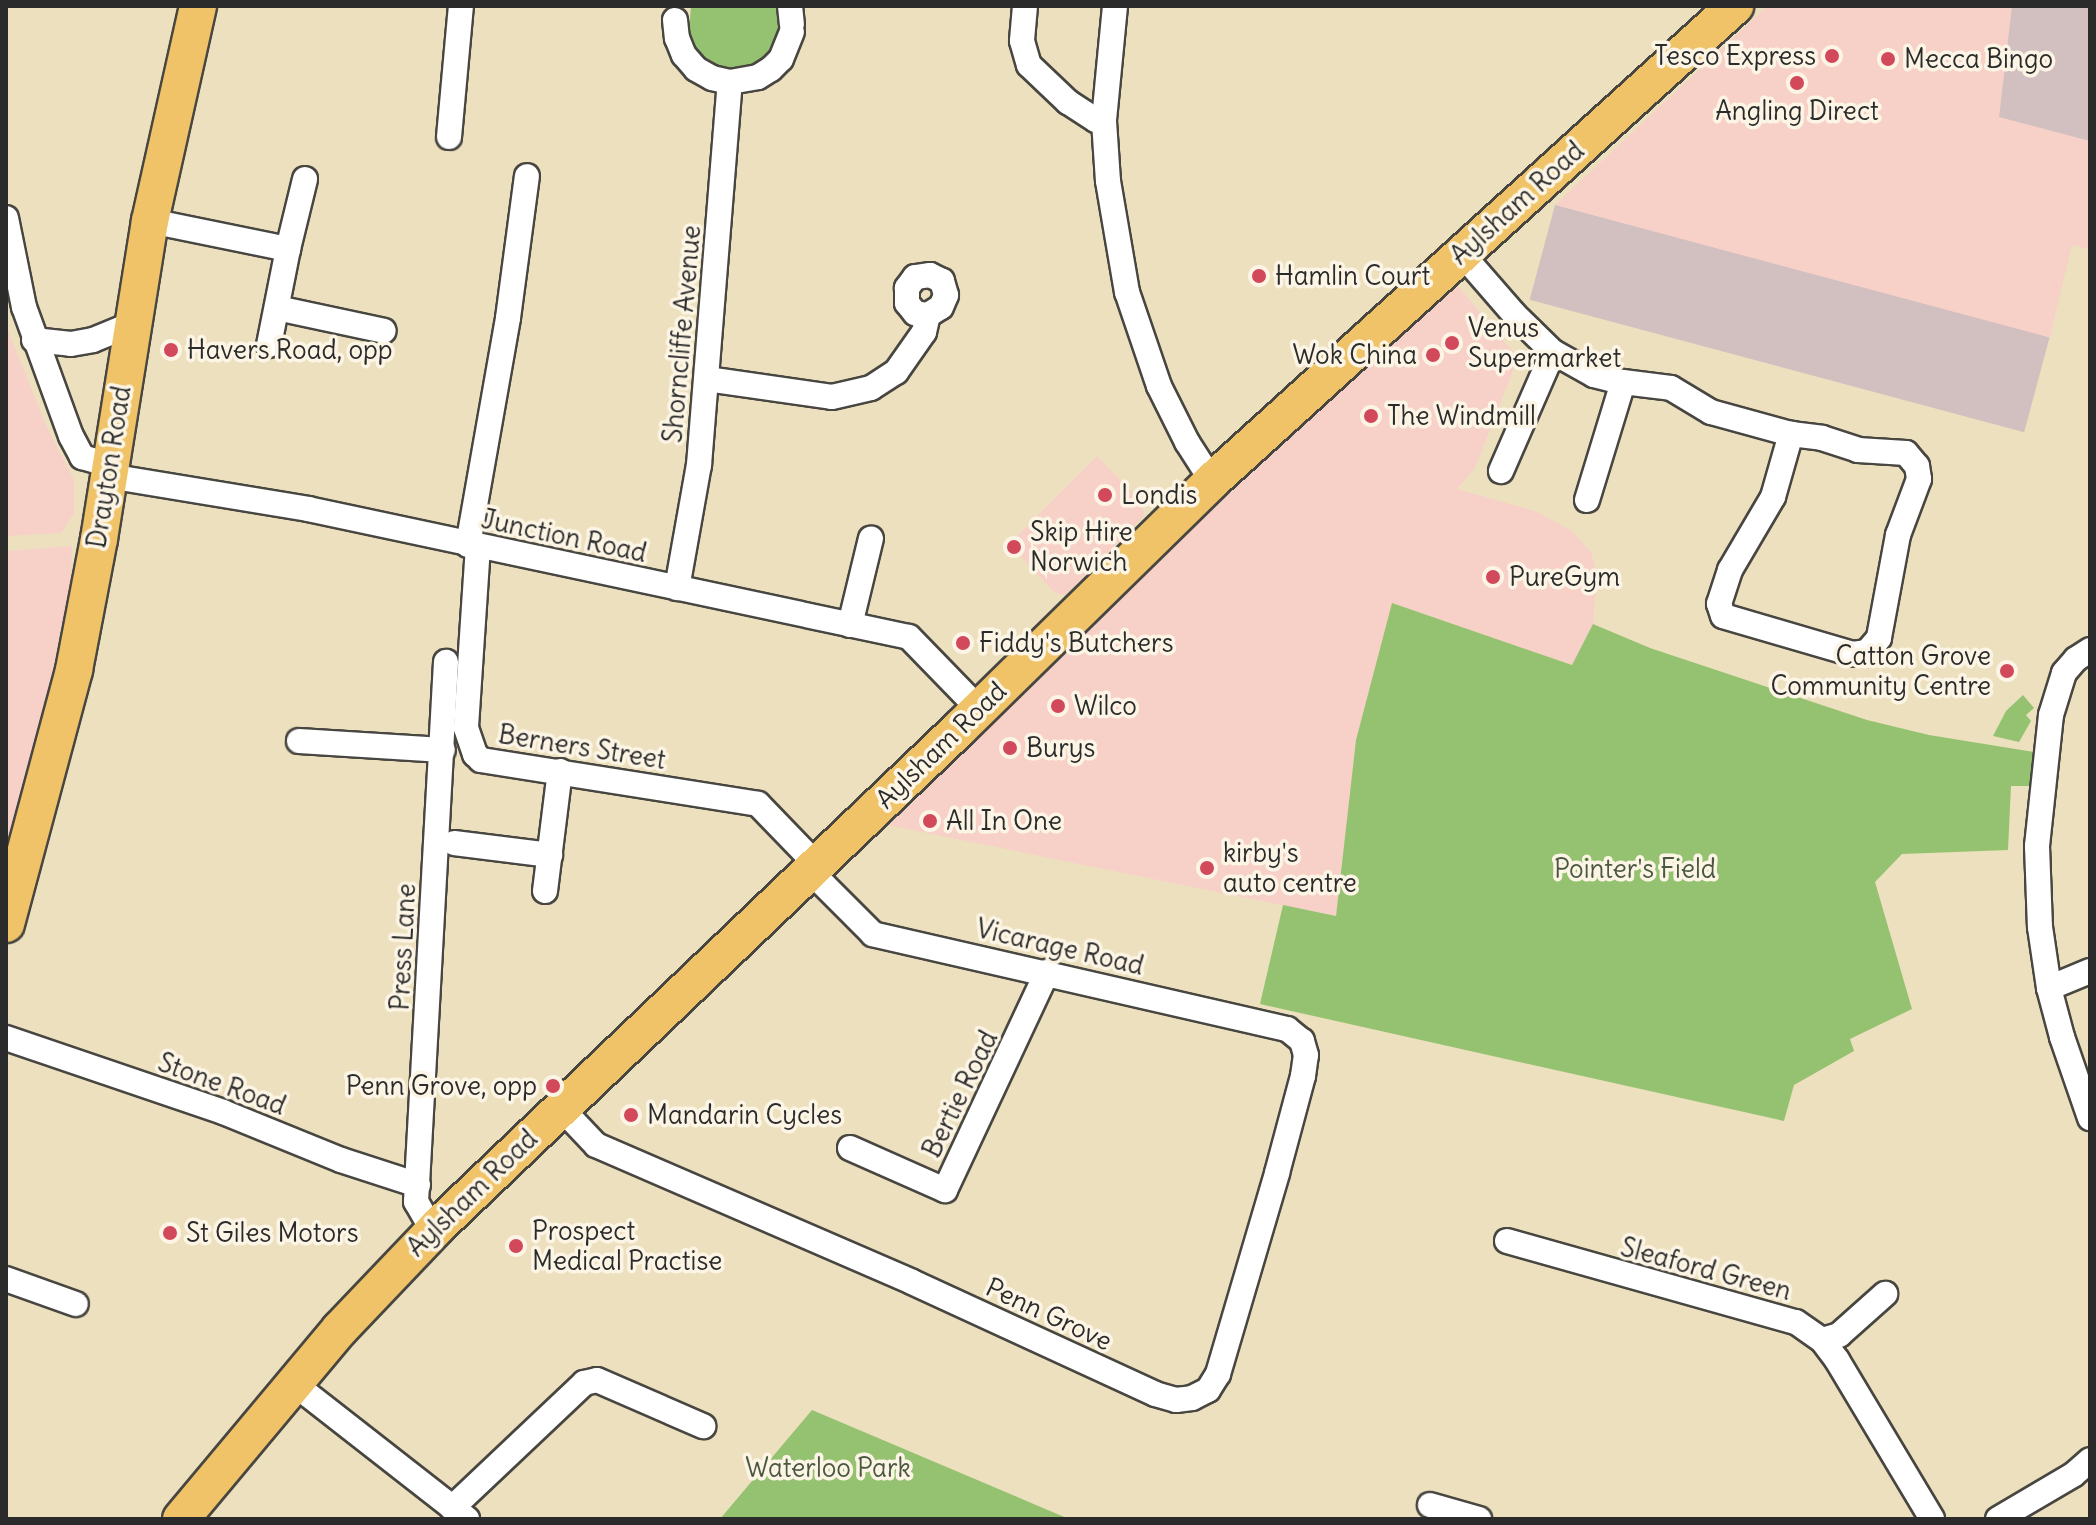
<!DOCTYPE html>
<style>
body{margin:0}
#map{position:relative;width:2096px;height:1525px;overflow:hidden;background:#ede0be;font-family:Delius,sans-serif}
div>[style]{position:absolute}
.built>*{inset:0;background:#f7d1c8}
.industrial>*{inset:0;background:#d2bfc0;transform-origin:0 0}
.green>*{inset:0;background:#95c270}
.roads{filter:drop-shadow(2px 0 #484641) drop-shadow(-2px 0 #484641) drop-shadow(0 2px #484641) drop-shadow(0 -2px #484641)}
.street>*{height:24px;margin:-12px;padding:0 12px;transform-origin:12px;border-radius:12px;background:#fff}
.primary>*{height:36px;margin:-18px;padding:0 18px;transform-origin:18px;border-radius:18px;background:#f0c369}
.dots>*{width:22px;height:22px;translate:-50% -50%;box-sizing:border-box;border:4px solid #fcf5e5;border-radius:50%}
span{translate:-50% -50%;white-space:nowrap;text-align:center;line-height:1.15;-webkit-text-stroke:7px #fcf5e5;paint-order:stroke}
.poi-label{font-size:26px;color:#2b2b2b}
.right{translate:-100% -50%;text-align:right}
.left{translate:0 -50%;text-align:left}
.street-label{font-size:26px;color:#2b2b2b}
.park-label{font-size:26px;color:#4b5840}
.frame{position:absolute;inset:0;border:8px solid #2b2b2b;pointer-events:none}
</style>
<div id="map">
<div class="built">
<div style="clip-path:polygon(1767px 6px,2012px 6px,1999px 116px,2090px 141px,2090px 249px,2072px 245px,2049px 341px,1555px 205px)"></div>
<div style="clip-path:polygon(1458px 286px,1518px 358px,1475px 468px,1457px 489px,1538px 512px,1573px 532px,1591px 552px,1597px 574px,1593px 624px,1573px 665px,1392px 604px,1356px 740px,1336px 916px,877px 823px,1251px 469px)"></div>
<div style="clip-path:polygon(6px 325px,46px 425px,74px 480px,74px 513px,61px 533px,6px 536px)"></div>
<div style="clip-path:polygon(1097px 456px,1141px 501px,1144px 516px,1066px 595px,1055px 593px,1009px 544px)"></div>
<div style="clip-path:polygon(72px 546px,69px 645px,6px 888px,6px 551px)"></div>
</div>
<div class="industrial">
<div style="clip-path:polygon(2012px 6px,2090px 6px,2090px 141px,1999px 117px)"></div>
<div style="left:1555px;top:205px;width:512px;height:98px;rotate:15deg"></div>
</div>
<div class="green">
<div style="clip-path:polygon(691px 6px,782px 6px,783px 37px,765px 63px,735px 72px,719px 69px,694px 48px,689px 33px)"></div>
<div style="clip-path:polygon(1392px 603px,1572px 665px,1593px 624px,1650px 648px,1867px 720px,1929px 735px,2034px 752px,2031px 786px,2011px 786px,2008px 850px,1902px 854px,1875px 882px,1912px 1009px,1850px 1039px,1854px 1051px,1794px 1085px,1784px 1121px,1260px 1004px,1283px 905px,1336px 916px,1356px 740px)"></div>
<div style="clip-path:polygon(2023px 695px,2034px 708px,2026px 715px,2031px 721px,2019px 742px,1993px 736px,2006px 711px)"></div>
<div style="clip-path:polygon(812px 1410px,1069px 1519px,720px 1519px)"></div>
</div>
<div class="roads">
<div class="street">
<div style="left:790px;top:6px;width:18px;rotate:84deg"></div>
<div style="left:1025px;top:6px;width:35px;rotate:95deg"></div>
<div style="left:1022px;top:41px;width:25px;rotate:74deg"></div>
<div style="left:1029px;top:65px;width:54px;rotate:43.5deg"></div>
<div style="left:1068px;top:102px;width:33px;rotate:33deg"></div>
<div style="left:1096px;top:120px;width:8px;rotate:7deg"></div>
<div style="left:1115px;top:6px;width:116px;rotate:95.5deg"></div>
<div style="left:1104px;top:121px;width:60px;rotate:86.2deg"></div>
<div style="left:1108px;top:181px;width:113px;rotate:80.3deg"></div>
<div style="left:1127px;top:292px;width:99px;rotate:71.2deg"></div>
<div style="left:1159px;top:386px;width:63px;rotate:63.4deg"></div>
<div style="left:1187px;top:442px;width:46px;rotate:57.3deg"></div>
<div style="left:675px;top:20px;width:18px;rotate:84deg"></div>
<div style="left:677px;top:38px;width:18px;rotate:68deg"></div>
<div style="left:684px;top:55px;width:18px;rotate:49deg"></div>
<div style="left:696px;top:69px;width:18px;rotate:29deg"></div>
<div style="left:712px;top:78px;width:18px;rotate:13deg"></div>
<div style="left:730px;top:82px;width:28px;rotate:-10deg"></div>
<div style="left:758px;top:77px;width:15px;rotate:-32deg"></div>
<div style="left:771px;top:69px;width:14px;rotate:-45deg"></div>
<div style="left:781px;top:59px;width:29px;rotate:-68deg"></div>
<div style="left:449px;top:137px;width:132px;rotate:-84.8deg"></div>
<div style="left:6px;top:218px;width:91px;rotate:78.6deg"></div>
<div style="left:24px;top:307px;width:137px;rotate:70deg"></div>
<div style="left:71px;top:436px;width:24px;rotate:62deg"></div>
<div style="left:82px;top:457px;width:29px;rotate:16deg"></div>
<div style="left:150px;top:221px;width:141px;rotate:11.5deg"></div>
<div style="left:288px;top:249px;width:98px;rotate:101.2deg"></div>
<div style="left:288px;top:249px;width:72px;rotate:-76.3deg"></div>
<div style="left:1461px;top:253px;width:81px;rotate:49deg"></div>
<div style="left:1514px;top:314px;width:54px;rotate:44.3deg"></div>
<div style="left:1553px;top:352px;width:130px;rotate:113.6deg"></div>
<div style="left:277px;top:308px;width:109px;rotate:12.1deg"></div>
<div style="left:34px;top:340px;width:37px;rotate:6deg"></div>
<div style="left:71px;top:344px;width:22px;rotate:-10deg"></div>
<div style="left:93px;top:340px;width:42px;rotate:-22.3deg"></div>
<div style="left:1553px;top:352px;width:47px;rotate:29.3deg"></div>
<div style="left:1594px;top:375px;width:30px;rotate:14deg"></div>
<div style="left:707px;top:379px;width:126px;rotate:8.2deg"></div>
<div style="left:832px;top:397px;width:40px;rotate:-13deg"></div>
<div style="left:871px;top:388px;width:30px;rotate:-33deg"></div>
<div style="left:896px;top:372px;width:49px;rotate:-55deg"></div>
<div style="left:924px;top:332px;width:17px;rotate:-77deg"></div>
<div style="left:928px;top:315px;width:15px;rotate:-32deg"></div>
<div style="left:941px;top:307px;width:13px;rotate:-67deg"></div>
<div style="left:946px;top:295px;width:15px;rotate:-106deg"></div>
<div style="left:942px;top:281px;width:13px;rotate:-153deg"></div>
<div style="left:930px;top:275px;width:15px;rotate:172deg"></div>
<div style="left:915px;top:277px;width:14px;rotate:126deg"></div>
<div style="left:907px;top:288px;width:15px;rotate:90deg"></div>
<div style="left:907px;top:303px;width:13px;rotate:51deg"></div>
<div style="left:915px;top:313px;width:13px;rotate:9deg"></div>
<div style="left:109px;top:476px;width:202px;rotate:9.4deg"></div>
<div style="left:308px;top:509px;width:614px;rotate:12.02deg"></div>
<div style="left:909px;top:637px;width:100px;rotate:45.8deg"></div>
<div style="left:1587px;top:500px;width:123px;rotate:-73deg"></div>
<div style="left:1623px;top:382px;width:48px;rotate:7.1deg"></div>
<div style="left:1671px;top:388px;width:47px;rotate:31deg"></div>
<div style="left:1711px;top:412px;width:83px;rotate:15.4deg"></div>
<div style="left:1791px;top:434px;width:31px;rotate:7deg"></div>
<div style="left:1822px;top:438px;width:38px;rotate:18deg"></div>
<div style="left:1858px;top:450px;width:48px;rotate:3.6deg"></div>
<div style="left:1906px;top:453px;width:17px;rotate:50deg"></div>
<div style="left:1917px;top:466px;width:13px;rotate:81deg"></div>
<div style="left:1919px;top:479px;width:60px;rotate:110.6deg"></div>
<div style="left:1898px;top:535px;width:105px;rotate:100.5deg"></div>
<div style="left:1879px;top:638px;width:18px;rotate:131deg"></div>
<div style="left:1867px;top:652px;width:14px;rotate:172deg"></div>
<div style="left:1853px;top:654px;width:135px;rotate:-163.7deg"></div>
<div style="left:1723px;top:616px;width:13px;rotate:-108deg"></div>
<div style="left:1719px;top:604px;width:36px;rotate:-72deg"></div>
<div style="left:1730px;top:570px;width:85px;rotate:-59.5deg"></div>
<div style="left:1773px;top:497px;width:66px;rotate:-74.1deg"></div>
<div style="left:468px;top:545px;width:230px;rotate:-80deg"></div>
<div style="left:508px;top:318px;width:143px;rotate:-82.4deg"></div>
<div style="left:478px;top:546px;width:182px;rotate:93.8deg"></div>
<div style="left:466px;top:728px;width:28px;rotate:71deg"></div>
<div style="left:475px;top:754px;width:8px;rotate:45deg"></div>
<div style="left:481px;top:760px;width:280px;rotate:9deg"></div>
<div style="left:758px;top:804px;width:85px;rotate:46deg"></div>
<div style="left:677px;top:588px;width:125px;rotate:-79.9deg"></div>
<div style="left:699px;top:465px;width:384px;rotate:-85.4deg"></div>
<div style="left:850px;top:625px;width:89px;rotate:-76.4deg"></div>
<div style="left:2090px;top:650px;width:17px;rotate:147deg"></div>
<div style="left:2076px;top:659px;width:18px;rotate:131deg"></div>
<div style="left:2064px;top:673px;width:44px;rotate:107.2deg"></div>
<div style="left:2051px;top:715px;width:132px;rotate:96.1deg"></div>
<div style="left:2037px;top:846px;width:81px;rotate:87.9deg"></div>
<div style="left:2040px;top:927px;width:62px;rotate:81.6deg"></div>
<div style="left:2049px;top:988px;width:51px;rotate:75.1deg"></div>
<div style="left:2062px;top:1037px;width:86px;rotate:70.9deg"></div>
<div style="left:299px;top:741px;width:144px;rotate:3.6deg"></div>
<div style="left:454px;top:843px;width:97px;rotate:7.1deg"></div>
<div style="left:545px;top:891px;width:121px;rotate:-82.9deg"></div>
<div style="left:2049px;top:988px;width:44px;rotate:-22.5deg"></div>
<div style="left:6px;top:1038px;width:229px;rotate:18.8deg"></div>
<div style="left:223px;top:1112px;width:127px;rotate:22.1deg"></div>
<div style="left:341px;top:1160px;width:81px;rotate:18deg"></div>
<div style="left:560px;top:1107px;width:52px;rotate:46.5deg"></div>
<div style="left:596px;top:1145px;width:344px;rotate:23.4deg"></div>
<div style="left:912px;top:1282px;width:268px;rotate:24.7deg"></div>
<div style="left:1155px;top:1394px;width:22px;rotate:16deg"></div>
<div style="left:1176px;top:1400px;width:16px;rotate:-7deg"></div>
<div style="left:1192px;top:1398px;width:18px;rotate:-27deg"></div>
<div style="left:1208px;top:1390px;width:19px;rotate:-58deg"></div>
<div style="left:1218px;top:1374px;width:209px;rotate:-73.6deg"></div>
<div style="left:1277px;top:1173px;width:100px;rotate:-75deg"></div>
<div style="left:1303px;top:1076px;width:21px;rotate:-82deg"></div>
<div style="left:1306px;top:1055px;width:15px;rotate:-106deg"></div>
<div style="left:1302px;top:1041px;width:19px;rotate:-141deg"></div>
<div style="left:1287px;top:1029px;width:425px;rotate:-167.1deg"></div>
<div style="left:873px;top:934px;width:89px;rotate:-135deg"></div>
<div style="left:850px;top:1148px;width:104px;rotate:23.9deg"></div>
<div style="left:945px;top:1190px;width:241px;rotate:-64.9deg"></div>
<div style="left:433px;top:1231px;width:34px;rotate:-120deg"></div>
<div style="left:416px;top:1202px;width:541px;rotate:-86.82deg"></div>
<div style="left:1507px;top:1241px;width:300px;rotate:15.7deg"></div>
<div style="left:1796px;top:1322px;width:32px;rotate:35deg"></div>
<div style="left:1822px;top:1340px;width:25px;rotate:53deg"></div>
<div style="left:1837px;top:1360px;width:185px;rotate:59.1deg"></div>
<div style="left:6px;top:1279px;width:74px;rotate:19.7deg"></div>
<div style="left:1822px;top:1340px;width:18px;rotate:-16deg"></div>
<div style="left:1839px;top:1335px;width:62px;rotate:-41.7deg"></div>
<div style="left:293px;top:1383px;width:221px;rotate:38deg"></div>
<div style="left:1430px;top:1505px;width:51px;rotate:15.9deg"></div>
<div style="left:452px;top:1508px;width:182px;rotate:-43.4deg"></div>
<div style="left:584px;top:1383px;width:13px;rotate:-13deg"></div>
<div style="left:597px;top:1380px;width:116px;rotate:23.5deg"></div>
<div style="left:1998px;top:1519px;width:87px;rotate:-30.4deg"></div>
<div style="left:2073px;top:1475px;width:23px;rotate:-41deg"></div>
</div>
<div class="primary">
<div style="left:6px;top:924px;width:263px;rotate:-75deg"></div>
<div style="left:74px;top:670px;width:133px;rotate:-79.2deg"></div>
<div style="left:99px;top:539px;width:322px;rotate:-80.9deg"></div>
<div style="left:150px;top:221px;width:220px;rotate:-77.4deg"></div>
<div style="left:181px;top:1519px;width:248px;rotate:-50.1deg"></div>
<div style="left:340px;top:1329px;width:141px;rotate:-46.4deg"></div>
<div style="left:437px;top:1227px;width:723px;rotate:-43.65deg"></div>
<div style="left:960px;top:728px;width:353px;rotate:-44.4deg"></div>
<div style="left:1212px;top:481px;width:707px;rotate:-42.25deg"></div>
</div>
</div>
<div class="dots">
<div style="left:1832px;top:56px;background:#d1495b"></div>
<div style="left:1888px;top:59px;background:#d1495b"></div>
<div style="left:1797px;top:83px;background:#d1495b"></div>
<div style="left:1259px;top:276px;background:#d1495b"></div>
<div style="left:1452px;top:343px;background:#d1495b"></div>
<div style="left:171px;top:350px;background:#d1495b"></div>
<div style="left:1433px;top:355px;background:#d1495b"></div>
<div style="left:1371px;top:416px;background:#d1495b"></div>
<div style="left:1105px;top:495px;background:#d1495b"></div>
<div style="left:1014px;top:547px;background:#d1495b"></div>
<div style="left:1493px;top:577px;background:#d1495b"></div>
<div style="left:963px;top:643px;background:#d1495b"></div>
<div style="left:2007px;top:671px;background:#d1495b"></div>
<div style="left:1058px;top:706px;background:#d1495b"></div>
<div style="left:1010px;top:748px;background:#d1495b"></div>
<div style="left:930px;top:821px;background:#d1495b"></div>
<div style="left:1207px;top:868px;background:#d1495b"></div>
<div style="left:553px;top:1086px;background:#d1495b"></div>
<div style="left:631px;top:1115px;background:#d1495b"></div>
<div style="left:170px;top:1233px;background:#d1495b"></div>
<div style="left:516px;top:1246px;background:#d1495b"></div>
</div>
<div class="poi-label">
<span class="right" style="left:1816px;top:56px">Tesco Express</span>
<span class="left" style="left:1904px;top:59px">Mecca Bingo</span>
<span style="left:1797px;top:111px">Angling Direct</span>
<span class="left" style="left:1275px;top:276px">Hamlin Court</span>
<span class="left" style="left:1468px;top:343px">Venus<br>Supermarket</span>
<span class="left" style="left:187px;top:350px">Havers Road, opp</span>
<span class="right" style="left:1417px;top:355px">Wok China</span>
<span class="left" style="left:1387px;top:416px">The Windmill</span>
<span class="left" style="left:1121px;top:495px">Londis</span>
<span class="left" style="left:1030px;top:547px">Skip Hire<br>Norwich</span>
<span class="left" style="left:1509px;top:577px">PureGym</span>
<span class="left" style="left:979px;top:643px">Fiddy's Butchers</span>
<span class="right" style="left:1991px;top:671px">Catton Grove<br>Community Centre</span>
<span class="left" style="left:1074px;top:706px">Wilco</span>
<span class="left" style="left:1026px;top:748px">Burys</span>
<span class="left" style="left:946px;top:821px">All In One</span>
<span class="left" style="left:1223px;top:868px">kirby's<br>auto centre</span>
<span class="right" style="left:537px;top:1086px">Penn Grove, opp</span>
<span class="left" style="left:647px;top:1115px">Mandarin Cycles</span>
<span class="left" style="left:532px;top:1246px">Prospect<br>Medical Practise</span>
<span class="left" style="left:186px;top:1233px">St Giles Motors</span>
</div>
<div class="street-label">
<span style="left:1517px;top:203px;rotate:-42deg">Aylsham Road</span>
<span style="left:682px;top:334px;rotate:-85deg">Shorncliffe Avenue</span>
<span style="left:109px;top:467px;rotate:-81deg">Drayton Road</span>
<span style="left:564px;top:536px;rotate:12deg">Junction Road</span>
<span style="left:941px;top:745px;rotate:-44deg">Aylsham Road</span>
<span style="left:582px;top:747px;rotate:9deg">Berners Street</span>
<span style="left:403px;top:947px;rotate:-87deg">Press Lane</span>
<span style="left:1060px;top:947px;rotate:13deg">Vicarage Road</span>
<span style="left:222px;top:1084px;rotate:20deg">Stone Road</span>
<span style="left:960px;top:1094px;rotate:-64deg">Bertie Road</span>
<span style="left:472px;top:1193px;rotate:-44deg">Aylsham Road</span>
<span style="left:1706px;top:1269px;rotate:15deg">Sleaford Green</span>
<span style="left:1049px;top:1314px;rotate:25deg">Penn Grove</span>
</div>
<div class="park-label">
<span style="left:1635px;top:869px">Pointer's Field</span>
<span style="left:828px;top:1468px">Waterloo Park</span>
</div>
<div class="frame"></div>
</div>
